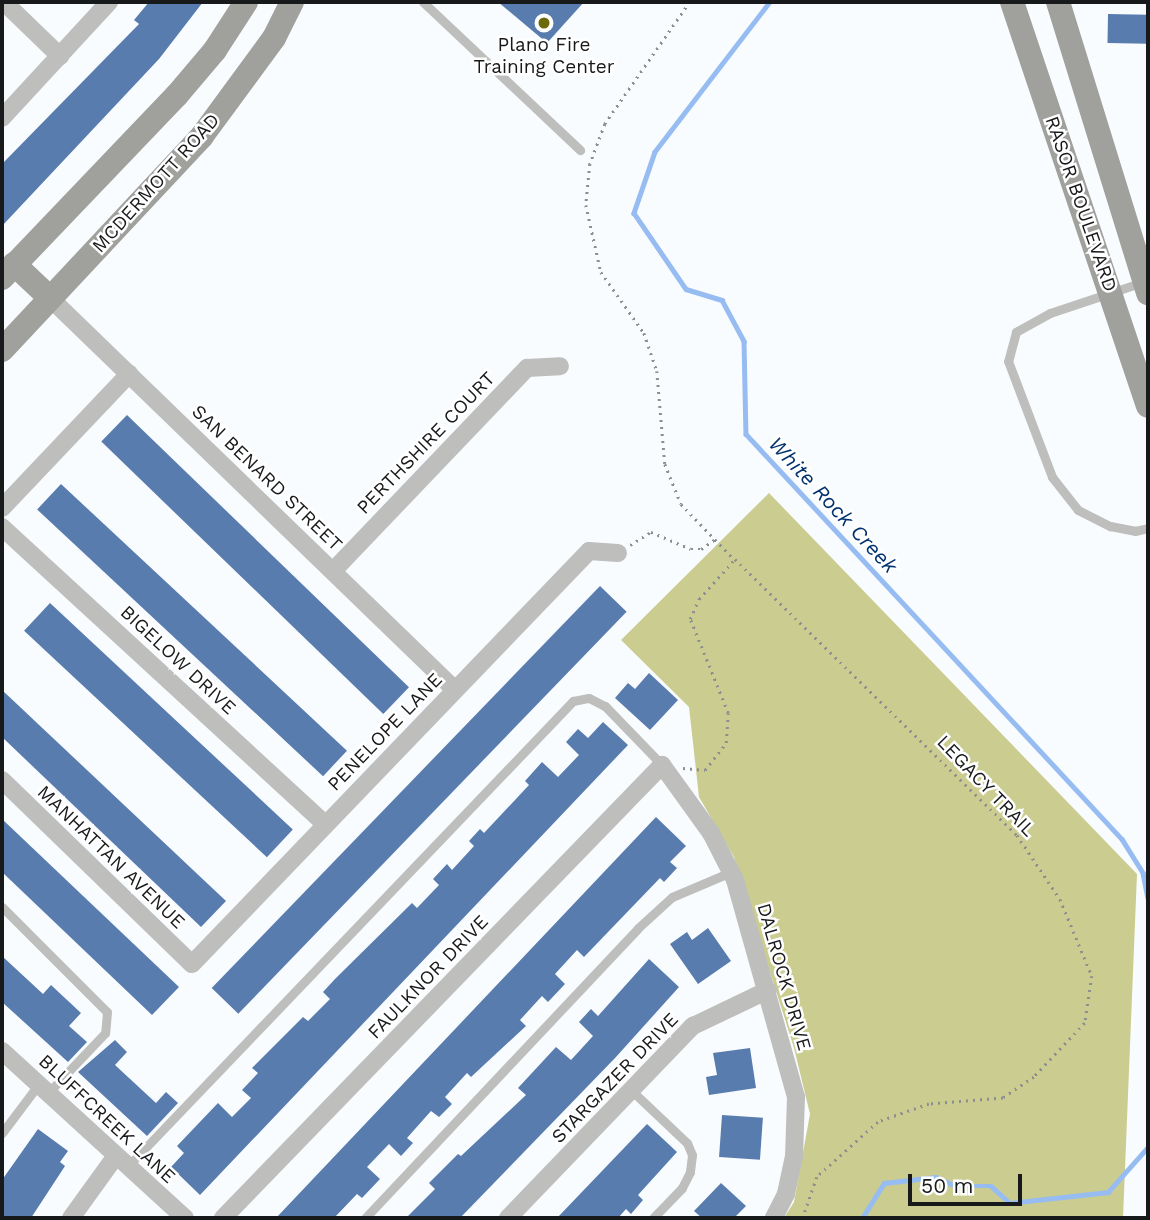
<!DOCTYPE html>
<style>
body{margin:0}
#map{position:relative;width:1150px;height:1220px;overflow:hidden;background:#f9fcff;font-family:"Work Sans",sans-serif}
div>[style]{position:absolute}
.green>*{inset:0;background:#cbcc90}
.stream>*{height:4.5px;margin:-2.25px;padding:0 2.25px;transform-origin:2.25px;border-radius:2.25px;background:#96bcf2}
.building>*{inset:0;background:#587cae;transform-origin:0 0}
.path>*{height:2.5px;margin-top:-1.25px;transform-origin:0;background:repeating-linear-gradient(90deg,#8c8e90 0 2px,transparent 0 7px)}
.lane>*{height:9px;margin:-4.5px;padding:0 4.5px;transform-origin:4.5px;border-radius:4.5px;background:#bebebc}
.street>*{height:18px;margin:-9px;padding:0 9px;transform-origin:9px;border-radius:9px;background:#bebebc}
.secondary>*{height:24px;margin:-12px;padding:0 12px;transform-origin:12px;border-radius:12px;background:#a0a09d}
.dots>*{width:19px;height:19px;translate:-50% -50%;box-sizing:border-box;border:4px solid #fff;border-radius:50%}
span{translate:-50% -50%;white-space:nowrap;text-align:center;line-height:1.15;-webkit-text-stroke:5px #fff;paint-order:stroke}
.poi-label{font-size:19px;color:#18191a}
.street-label{font-size:19px;color:#18191a}
.water-label{font-size:21px;color:#003270;font-style:italic}
.frame{position:absolute;inset:0;border:4px solid #18191a;pointer-events:none}
.scale{position:absolute;left:908px;top:1174px;width:114px;height:32px;box-sizing:border-box;border:4px solid #18191a;border-top:0;padding-left:9px;font-size:21px;line-height:24px;white-space:nowrap;color:#18191a;-webkit-text-stroke:5px #fff;paint-order:stroke}
</style>
<div id="map">
<div class="green">
<div style="clip-path:polygon(769px 493px,1137px 874px,1123px 1218px,784px 1218px,794px 1202px,810px 1114px,794px 1048px,734px 857px,699px 797px,689px 707px,621px 640px)"></div>
</div>
<div class="stream">
<div style="left:770px;top:2px;width:189px;rotate:127.5deg"></div>
<div style="left:655px;top:152px;width:65px;rotate:109deg"></div>
<div style="left:634px;top:213px;width:92px;rotate:55.6deg"></div>
<div style="left:686px;top:289px;width:38px;rotate:17deg"></div>
<div style="left:722px;top:300px;width:47px;rotate:61.8deg"></div>
<div style="left:744px;top:341px;width:93px;rotate:88.8deg"></div>
<div style="left:746px;top:434px;width:553px;rotate:47.13deg"></div>
<div style="left:1122px;top:839px;width:40px;rotate:58deg"></div>
<div style="left:1143px;top:873px;width:25px;rotate:79deg"></div>
<div style="left:862px;top:1218px;width:41px;rotate:-57.8deg"></div>
<div style="left:884px;top:1183px;width:52px;rotate:-6.6deg"></div>
<div style="left:936px;top:1177px;width:21px;rotate:25deg"></div>
<div style="left:955px;top:1186px;width:36px"></div>
<div style="left:991px;top:1186px;width:25px;rotate:42deg"></div>
<div style="left:1010px;top:1203px;width:99px;rotate:-6.4deg"></div>
<div style="left:1108px;top:1192px;width:60px;rotate:-48.4deg"></div>
</div>
<div class="building">
<div style="clip-path:polygon(149px 2px,203px 2px,159px 59px,2px 226px,2px 164px,139px 24px,134px 20px)"></div>
<div style="clip-path:polygon(498px 2px,584px 2px,547px 43px)"></div>
<div style="left:1108px;top:14px;width:40px;height:29px;rotate:1deg"></div>
<div style="left:127px;top:415px;width:392px;height:37px;rotate:44deg"></div>
<div style="left:61px;top:484px;width:391px;height:35px;rotate:43deg"></div>
<div style="left:600px;top:586px;width:37px;height:559px;rotate:44deg"></div>
<div style="left:50px;top:603px;width:332px;height:38px;rotate:43deg"></div>
<div style="clip-path:polygon(649px 673px,678px 700px,650px 730px,615px 698px,628px 683px,635px 689px)"></div>
<div style="clip-path:polygon(2px 690px,226px 901px,201px 927px,2px 737px)"></div>
<div style="clip-path:polygon(603px 722px,628px 745px,200px 1195px,171px 1167px,184px 1153px,177px 1146px,218px 1103px,232px 1117px,251px 1098px,242px 1090px,258px 1073px,252px 1068px,303px 1017px,308px 1021px,330px 999px,323px 992px,335px 979px,412px 903px,417px 908px,439px 885px,433px 879px,447px 864px,452px 870px,474px 846px,469px 841px,480px 829px,484px 833px,529px 785px,525px 781px,542px 762px,558px 777px,579px 755px,566px 742px,578px 729px,588px 738px)"></div>
<div style="clip-path:polygon(656px 817px,686px 846px,670px 862px,677px 868px,664px 882px,660px 878px,584px 957px,577px 950px,555px 974px,565px 984px,548px 1002px,542px 996px,520px 1020px,526px 1026px,471px 1077px,467px 1073px,445px 1097px,452px 1104px,439px 1117px,431px 1111px,407px 1138px,413px 1143px,401px 1156px,389px 1144px,367px 1167px,380px 1179px,362px 1198px,357px 1194px,334px 1218px,276px 1218px)"></div>
<div style="clip-path:polygon(2px 819px,179px 987px,152px 1015px,2px 872px)"></div>
<div style="clip-path:polygon(708px 928px,731px 961px,698px 984px,670px 944px,687px 932px,692px 940px)"></div>
<div style="clip-path:polygon(2px 956px,43px 994px,51px 985px,81px 1013px,69px 1026px,87px 1042px,68px 1062px,2px 1002px)"></div>
<div style="clip-path:polygon(649px 959px,679px 987px,616px 1057px,460px 1218px,406px 1218px,435px 1189px,429px 1183px,458px 1154px,461px 1156px,526px 1095px,518px 1088px,556px 1047px,571px 1060px,593px 1036px,579px 1022px,591px 1009px,598px 1016px)"></div>
<div style="clip-path:polygon(115px 1040px,127px 1052px,115px 1065px,156px 1103px,166px 1092px,178px 1103px,147px 1136px,78px 1072px)"></div>
<div style="clip-path:polygon(750px 1048px,756px 1088px,709px 1095px,706px 1077px,717px 1075px,713px 1053px)"></div>
<div style="left:722px;top:1115px;width:41px;height:42px;rotate:4deg"></div>
<div style="clip-path:polygon(647px 1124px,677px 1152px,638px 1195px,643px 1200px,631px 1214px,626px 1209px,618px 1218px,557px 1218px)"></div>
<div style="clip-path:polygon(38px 1129px,68px 1151px,60px 1162px,65px 1166px,31px 1218px,2px 1218px,2px 1180px)"></div>
<div style="clip-path:polygon(721px 1183px,746px 1206px,734px 1218px,702px 1218px,694px 1211px)"></div>
</div>
<div class="path">
<div style="left:690px;top:2px;width:149px;rotate:124.9deg"></div>
<div style="left:605px;top:124px;width:43px;rotate:110.6deg"></div>
<div style="left:590px;top:164px;width:41px;rotate:95.6deg"></div>
<div style="left:586px;top:205px;width:69px;rotate:77.4deg"></div>
<div style="left:601px;top:272px;width:75px;rotate:54.8deg"></div>
<div style="left:644px;top:333px;width:40px;rotate:71.1deg"></div>
<div style="left:657px;top:371px;width:93px;rotate:85.1deg"></div>
<div style="left:665px;top:464px;width:43px;rotate:68.2deg"></div>
<div style="left:681px;top:504px;width:76px;rotate:46.1deg"></div>
<div style="left:630px;top:545px;width:25px;rotate:-32deg"></div>
<div style="left:651px;top:532px;width:43px;rotate:23deg"></div>
<div style="left:691px;top:549px;width:10px"></div>
<div style="left:701px;top:549px;width:16px;rotate:-35deg"></div>
<div style="left:683px;top:768px;width:22px;rotate:5deg"></div>
<div style="left:705px;top:770px;width:34px;rotate:-52deg"></div>
<div style="left:726px;top:743px;width:30px;rotate:-86deg"></div>
<div style="left:728px;top:713px;width:101px;rotate:-112deg"></div>
<div style="left:690px;top:619px;width:22px;rotate:-66deg"></div>
<div style="left:699px;top:599px;width:54px;rotate:-48deg"></div>
<div style="left:735px;top:559px;width:395px;rotate:44.4deg"></div>
<div style="left:1017px;top:835px;width:77px;rotate:56.1deg"></div>
<div style="left:1060px;top:899px;width:83px;rotate:67.4deg"></div>
<div style="left:1092px;top:976px;width:48px;rotate:98.5deg"></div>
<div style="left:1085px;top:1023px;width:74px;rotate:133.4deg"></div>
<div style="left:1034px;top:1077px;width:37px;rotate:146deg"></div>
<div style="left:1003px;top:1098px;width:74px;rotate:175.4deg"></div>
<div style="left:929px;top:1104px;width:54px;rotate:160.6deg"></div>
<div style="left:878px;top:1122px;width:82px;rotate:138deg"></div>
<div style="left:817px;top:1177px;width:43px;rotate:108.9deg"></div>
</div>
<div class="lane">
<div style="left:423px;top:2px;width:216px;rotate:43.3deg"></div>
<div style="left:1143px;top:282px;width:98px;rotate:161.6deg"></div>
<div style="left:1050px;top:313px;width:39px;rotate:151deg"></div>
<div style="left:1016px;top:332px;width:30px;rotate:105deg"></div>
<div style="left:1008px;top:361px;width:124px;rotate:69.2deg"></div>
<div style="left:1052px;top:477px;width:42px;rotate:51.8deg"></div>
<div style="left:1078px;top:510px;width:36px;rotate:27deg"></div>
<div style="left:1110px;top:526px;width:25px;rotate:11deg"></div>
<div style="left:1135px;top:531px;width:13px;rotate:-13deg"></div>
<div style="left:2px;top:907px;width:148px;rotate:45deg"></div>
<div style="left:107px;top:1012px;width:21px;rotate:95deg"></div>
<div style="left:105px;top:1033px;width:84px;rotate:133.6deg"></div>
<div style="left:631px;top:1090px;width:77px;rotate:43.4deg"></div>
<div style="left:687px;top:1143px;width:13px;rotate:67deg"></div>
<div style="left:692px;top:1155px;width:17px;rotate:97deg"></div>
<div style="left:690px;top:1172px;width:18px;rotate:117deg"></div>
<div style="left:682px;top:1188px;width:42px;rotate:134deg"></div>
<div style="left:2px;top:1133px;width:60px;rotate:-53.1deg"></div>
<div style="left:128px;top:1166px;width:644px;rotate:-46.26deg"></div>
<div style="left:573px;top:701px;width:16px;rotate:-11deg"></div>
<div style="left:589px;top:698px;width:18px;rotate:27deg"></div>
<div style="left:605px;top:706px;width:82px;rotate:46deg"></div>
<div style="left:365px;top:1218px;width:398px;rotate:-46.7deg"></div>
<div style="left:638px;top:928px;width:46px;rotate:-42.4deg"></div>
<div style="left:672px;top:897px;width:64px;rotate:-23deg"></div>
</div>
<div class="street">
<div style="left:4px;top:2px;width:78px;rotate:44deg"></div>
<div style="left:2px;top:118px;width:158px;rotate:-47.3deg"></div>
<div style="left:50px;top:298px;width:562px;rotate:44.06deg"></div>
<div style="left:2px;top:508px;width:185px;rotate:-46.5deg"></div>
<div style="left:2px;top:527px;width:439px;rotate:42.6deg"></div>
<div style="left:333px;top:571px;width:281px;rotate:-46.3deg"></div>
<div style="left:527px;top:368px;width:33px;rotate:-3deg"></div>
<div style="left:2px;top:780px;width:264px;rotate:44.1deg"></div>
<div style="left:192px;top:964px;width:573px;rotate:-46.13deg"></div>
<div style="left:589px;top:551px;width:29px;rotate:4deg"></div>
<div style="left:2px;top:1051px;width:248px;rotate:42.4deg"></div>
<div style="left:71px;top:1218px;width:75px;rotate:-54.2deg"></div>
<div style="left:223px;top:1218px;width:631px;rotate:-45.9deg"></div>
<div style="left:662px;top:765px;width:84px;rotate:54.2deg"></div>
<div style="left:711px;top:833px;width:53px;rotate:62.9deg"></div>
<div style="left:735px;top:880px;width:225px;rotate:74.3deg"></div>
<div style="left:796px;top:1097px;width:59px;rotate:91.9deg"></div>
<div style="left:794px;top:1156px;width:39px;rotate:102deg"></div>
<div style="left:786px;top:1194px;width:27px;rotate:117deg"></div>
<div style="left:508px;top:1218px;width:267px;rotate:-46.1deg"></div>
<div style="left:693px;top:1026px;width:83px;rotate:-25.6deg"></div>
</div>
<div class="secondary">
<div style="left:1012px;top:2px;width:426px;rotate:71.4deg"></div>
<div style="left:1058px;top:2px;width:305px;rotate:72.8deg"></div>
<div style="left:14px;top:264px;width:50px;rotate:43.4deg"></div>
<div style="left:2px;top:278px;width:253px;rotate:-46.3deg"></div>
<div style="left:177px;top:95px;width:59px;rotate:-49.8deg"></div>
<div style="left:215px;top:50px;width:57px;rotate:-57.1deg"></div>
<div style="left:2px;top:350px;width:293px;rotate:-46.9deg"></div>
<div style="left:202px;top:136px;width:122px;rotate:-53.7deg"></div>
<div style="left:274px;top:38px;width:40px;rotate:-63.4deg"></div>
</div>
<div class="dots">
<div style="left:544px;top:23px;background:#6b6a07"></div>
</div>
<div class="poi-label">
<span style="left:544px;top:56px">Plano Fire<br>Training Center</span>
</div>
<div class="street-label">
<span style="left:156px;top:183px;rotate:-48deg">MCDERMOTT ROAD</span>
<span style="left:1081px;top:204px;rotate:71deg">RASOR BOULEVARD</span>
<span style="left:426px;top:443px;rotate:-46deg">PERTHSHIRE COURT</span>
<span style="left:267px;top:478px;rotate:44deg">SAN BENARD STREET</span>
<span style="left:178px;top:660px;rotate:43deg">BIGELOW DRIVE</span>
<span style="left:385px;top:732px;rotate:-46deg">PENELOPE LANE</span>
<span style="left:986px;top:786px;rotate:46deg">LEGACY TRAIL</span>
<span style="left:111px;top:857px;rotate:44deg">MANHATTAN AVENUE</span>
<span style="left:428px;top:977px;rotate:-46deg">FAULKNOR DRIVE</span>
<span style="left:784px;top:977px;rotate:74deg">DALROCK DRIVE</span>
<span style="left:615px;top:1078px;rotate:-46deg">STARGAZER DRIVE</span>
<span style="left:107px;top:1119px;rotate:43deg">BLUFFCREEK LANE</span>
</div>
<div class="water-label">
<span style="left:833px;top:505px;rotate:47deg">White Rock Creek</span>
</div>
<div class="frame"></div>
<div class="scale">50 m</div>
</div>
